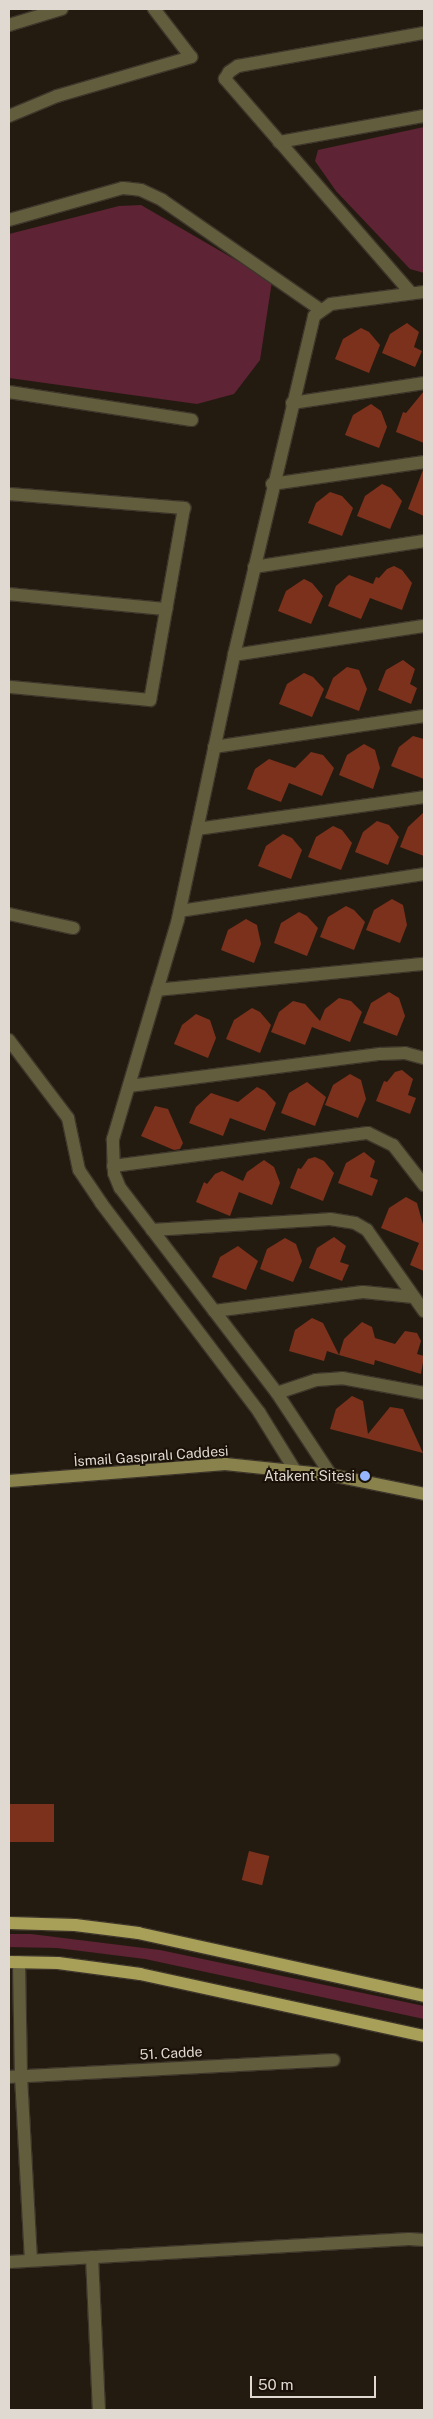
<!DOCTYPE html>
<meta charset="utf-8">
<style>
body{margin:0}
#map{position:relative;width:433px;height:2419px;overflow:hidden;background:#241b10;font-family:"Public Sans",sans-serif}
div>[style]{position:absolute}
.green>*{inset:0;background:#5e2335}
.building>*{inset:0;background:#7c311d;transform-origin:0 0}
.roads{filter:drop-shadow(1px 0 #3e362b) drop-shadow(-1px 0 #3e362b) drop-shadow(0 1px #3e362b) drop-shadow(0 -1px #3e362b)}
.street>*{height:12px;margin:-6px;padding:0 6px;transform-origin:6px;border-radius:6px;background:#625e3d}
.secondary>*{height:12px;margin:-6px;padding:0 6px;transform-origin:6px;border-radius:6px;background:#89824d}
.primary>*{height:12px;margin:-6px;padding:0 6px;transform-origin:6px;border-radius:6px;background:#a89f58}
.dots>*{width:14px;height:14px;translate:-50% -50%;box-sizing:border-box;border:2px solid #1a1208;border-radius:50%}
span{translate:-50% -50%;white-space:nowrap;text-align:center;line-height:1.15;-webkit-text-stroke:4px #1a1208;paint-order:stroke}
.street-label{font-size:14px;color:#dfd9d2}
.poi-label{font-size:14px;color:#dfd9d2}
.right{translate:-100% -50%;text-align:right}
.frame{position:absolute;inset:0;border:10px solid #dfd9d2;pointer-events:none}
.scale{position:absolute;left:250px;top:2376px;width:126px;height:22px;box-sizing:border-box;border:2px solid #dfd9d2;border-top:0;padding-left:6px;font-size:15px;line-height:18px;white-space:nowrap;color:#dfd9d2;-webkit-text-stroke:4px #1a1208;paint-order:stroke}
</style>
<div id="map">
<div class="green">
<div style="clip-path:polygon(424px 127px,424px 273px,410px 269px,336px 191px,315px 161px,318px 150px)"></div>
<div style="clip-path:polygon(141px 205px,272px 281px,260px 360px,234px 394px,197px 404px,9px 378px,9px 234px,119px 206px)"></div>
<div style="clip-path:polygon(9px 1934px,31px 1934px,160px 1950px,424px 2006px,424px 2019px,145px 1959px,57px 1948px,9px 1947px)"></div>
</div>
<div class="building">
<div style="clip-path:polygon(407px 323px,419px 332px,414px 347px,422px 351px,415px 367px,382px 353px,390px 334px)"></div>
<div style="clip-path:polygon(361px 328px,369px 332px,380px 345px,369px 373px,335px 359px,343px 339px)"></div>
<div style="clip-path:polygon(424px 391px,424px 443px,396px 432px,403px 412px,406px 413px)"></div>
<div style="clip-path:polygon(371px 404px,381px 411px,387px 427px,379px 448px,345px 435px,353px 415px)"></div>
<div style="clip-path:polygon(423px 470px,424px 470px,424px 516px,408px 509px)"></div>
<div style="clip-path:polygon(382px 484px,391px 488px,402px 501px,390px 529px,357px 516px,365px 496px)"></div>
<div style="clip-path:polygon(330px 492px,342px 496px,353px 508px,342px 536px,308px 523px,316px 503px)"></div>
<div style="clip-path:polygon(394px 566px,402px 570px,412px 583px,402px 610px,370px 598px,361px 619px,328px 606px,336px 586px,349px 575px,373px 584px,376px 577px,379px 578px,387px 569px)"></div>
<div style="clip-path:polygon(304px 579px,312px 583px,323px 596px,311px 624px,278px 611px,286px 591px)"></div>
<div style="clip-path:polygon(403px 660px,415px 669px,410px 684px,417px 688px,411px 704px,378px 690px,386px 670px)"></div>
<div style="clip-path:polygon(347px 667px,359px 670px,367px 689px,359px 711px,325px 698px,333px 678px)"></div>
<div style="clip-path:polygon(304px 673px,313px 677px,324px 689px,312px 717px,279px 704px,287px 684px)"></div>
<div style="clip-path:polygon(413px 736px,424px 739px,424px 779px,391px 766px,399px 747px)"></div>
<div style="clip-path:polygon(364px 744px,375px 750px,380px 768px,373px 789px,339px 775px,347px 755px)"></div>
<div style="clip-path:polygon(311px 752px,323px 755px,334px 768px,322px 796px,289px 783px,281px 802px,247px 789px,255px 769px,269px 759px,295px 768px)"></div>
<div style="clip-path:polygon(424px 812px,424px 856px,400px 847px,408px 827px)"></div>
<div style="clip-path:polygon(377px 821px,389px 825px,399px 837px,388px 865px,355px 852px,363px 832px)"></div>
<div style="clip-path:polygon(333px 826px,342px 830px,352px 843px,341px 870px,308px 857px,316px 837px)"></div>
<div style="clip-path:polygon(283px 834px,292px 838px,302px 850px,291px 879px,258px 866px,266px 846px)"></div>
<div style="clip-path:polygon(392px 899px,403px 905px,407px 925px,400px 943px,366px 930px,374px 910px)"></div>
<div style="clip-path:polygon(346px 906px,354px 910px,365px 922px,354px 950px,320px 937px,328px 917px)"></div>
<div style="clip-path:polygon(299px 912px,307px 916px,318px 928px,307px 956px,274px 943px,281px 923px)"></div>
<div style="clip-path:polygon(246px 919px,257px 925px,261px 944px,254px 963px,221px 950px,228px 930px)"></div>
<div style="clip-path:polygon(389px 992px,399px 998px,405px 1016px,397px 1036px,363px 1023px,371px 1003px)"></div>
<div style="clip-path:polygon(339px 998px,351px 1001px,362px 1012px,350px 1042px,312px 1027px,305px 1045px,271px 1032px,279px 1012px,293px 1001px,305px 1004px,320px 1021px,325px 1009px)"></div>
<div style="clip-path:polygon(252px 1008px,260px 1012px,271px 1025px,260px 1053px,226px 1039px,234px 1020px)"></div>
<div style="clip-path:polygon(196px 1014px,210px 1020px,216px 1038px,208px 1058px,174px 1044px,182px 1025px)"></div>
<div style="clip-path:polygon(402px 1070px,413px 1079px,408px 1095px,416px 1098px,410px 1114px,376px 1101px,384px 1081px,387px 1082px,395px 1072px)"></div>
<div style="clip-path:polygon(350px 1074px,361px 1080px,366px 1099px,358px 1118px,325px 1105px,333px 1085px)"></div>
<div style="clip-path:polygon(307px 1082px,326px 1097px,315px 1126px,281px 1113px,289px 1093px)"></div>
<div style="clip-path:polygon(257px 1087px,265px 1091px,276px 1103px,265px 1131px,230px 1118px,223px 1136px,189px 1123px,196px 1107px,211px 1093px,238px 1102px)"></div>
<div style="clip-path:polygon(155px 1106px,168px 1109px,183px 1143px,180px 1149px,174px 1150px,141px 1136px)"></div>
<div style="clip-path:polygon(364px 1152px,375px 1161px,370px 1177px,378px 1180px,372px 1196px,338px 1183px,346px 1163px)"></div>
<div style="clip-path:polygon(315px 1157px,324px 1161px,334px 1173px,323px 1201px,290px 1188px,298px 1168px,301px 1169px,308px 1159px)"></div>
<div style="clip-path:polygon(264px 1160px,274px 1167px,280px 1183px,272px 1205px,239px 1192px,230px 1216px,196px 1202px,204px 1182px,207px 1184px,215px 1174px,222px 1171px,243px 1181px,247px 1172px)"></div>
<div style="clip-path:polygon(406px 1197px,417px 1203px,424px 1228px,424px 1271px,410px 1265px,419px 1243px,381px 1228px,389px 1208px)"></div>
<div style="clip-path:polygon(334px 1237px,346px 1246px,340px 1262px,349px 1265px,342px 1281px,309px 1268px,317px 1248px)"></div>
<div style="clip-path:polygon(285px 1238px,296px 1244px,302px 1261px,293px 1282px,260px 1269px,267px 1249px)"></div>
<div style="clip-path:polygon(238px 1246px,258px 1261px,246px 1290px,212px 1277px,220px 1257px)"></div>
<div style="clip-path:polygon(312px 1318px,323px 1323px,339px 1355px,327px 1351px,324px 1361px,289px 1351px,295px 1330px)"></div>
<div style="clip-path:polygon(362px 1322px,372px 1327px,375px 1338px,395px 1344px,405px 1331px,417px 1333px,421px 1341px,417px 1354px,424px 1356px,421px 1374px,375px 1360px,374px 1365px,339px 1355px,344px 1339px)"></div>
<div style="clip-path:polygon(352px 1396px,363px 1401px,368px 1434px,390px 1407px,403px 1409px,423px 1453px,330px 1429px,336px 1409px)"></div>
<div style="left:9px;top:1804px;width:45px;height:38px"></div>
<div style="left:249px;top:1851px;width:21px;height:30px;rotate:14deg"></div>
</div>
<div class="roads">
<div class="street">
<div style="left:9px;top:25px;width:55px;rotate:-16.8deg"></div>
<div style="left:9px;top:116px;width:52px;rotate:-22.6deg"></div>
<div style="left:57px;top:96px;width:140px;rotate:-16.2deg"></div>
<div style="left:191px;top:57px;width:61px;rotate:-127.6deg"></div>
<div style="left:279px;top:142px;width:147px;rotate:-10.2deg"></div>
<div style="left:9px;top:220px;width:118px;rotate:-15.7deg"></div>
<div style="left:123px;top:188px;width:18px;rotate:6deg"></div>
<div style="left:141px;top:190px;width:23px;rotate:25deg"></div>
<div style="left:162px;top:200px;width:193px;rotate:34.7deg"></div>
<div style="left:411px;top:293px;width:284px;rotate:-131deg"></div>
<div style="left:225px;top:79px;width:8px;rotate:-60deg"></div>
<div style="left:229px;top:72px;width:11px;rotate:-34deg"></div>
<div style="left:238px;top:66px;width:189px;rotate:-10.1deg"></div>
<div style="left:9px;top:392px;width:185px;rotate:8.7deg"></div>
<div style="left:292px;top:403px;width:134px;rotate:-8.6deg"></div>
<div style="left:272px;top:484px;width:154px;rotate:-8.2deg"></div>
<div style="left:9px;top:494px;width:176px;rotate:4.6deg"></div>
<div style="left:184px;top:508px;width:195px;rotate:100deg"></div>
<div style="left:150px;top:700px;width:142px;rotate:-174.7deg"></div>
<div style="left:254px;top:567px;width:172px;rotate:-8.7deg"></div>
<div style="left:9px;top:594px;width:158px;rotate:5.5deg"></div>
<div style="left:234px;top:655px;width:192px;rotate:-8.7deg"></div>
<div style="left:214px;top:747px;width:212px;rotate:-8.4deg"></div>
<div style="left:197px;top:829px;width:229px;rotate:-8deg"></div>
<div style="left:180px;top:911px;width:247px;rotate:-8.6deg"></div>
<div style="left:9px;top:914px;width:66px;rotate:12.3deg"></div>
<div style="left:157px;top:990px;width:268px;rotate:-5.6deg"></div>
<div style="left:9px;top:1040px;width:98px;rotate:52.9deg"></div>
<div style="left:68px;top:1118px;width:53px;rotate:78.1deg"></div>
<div style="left:79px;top:1170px;width:40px;rotate:56deg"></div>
<div style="left:101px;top:1203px;width:262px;rotate:52.9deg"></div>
<div style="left:259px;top:1412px;width:70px;rotate:58.3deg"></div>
<div style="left:129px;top:1086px;width:253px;rotate:-7.3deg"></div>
<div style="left:380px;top:1054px;width:25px;rotate:-2deg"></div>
<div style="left:405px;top:1053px;width:20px;rotate:15deg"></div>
<div style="left:113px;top:1166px;width:257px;rotate:-7.4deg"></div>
<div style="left:368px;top:1133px;width:28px;rotate:26deg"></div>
<div style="left:393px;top:1145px;width:51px;rotate:52.2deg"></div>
<div style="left:152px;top:1230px;width:178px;rotate:-3.5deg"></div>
<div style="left:330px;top:1219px;width:25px;rotate:9deg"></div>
<div style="left:355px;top:1223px;width:14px;rotate:30deg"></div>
<div style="left:367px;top:1230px;width:99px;rotate:54.9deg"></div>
<div style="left:214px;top:1311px;width:150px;rotate:-7.3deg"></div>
<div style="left:363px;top:1292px;width:51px;rotate:5.6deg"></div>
<div style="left:277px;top:1393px;width:41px;rotate:-18.4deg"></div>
<div style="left:316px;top:1380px;width:26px;rotate:-4deg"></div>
<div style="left:342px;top:1378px;width:83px;rotate:10.4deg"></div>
<div style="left:331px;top:1475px;width:98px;rotate:-123.4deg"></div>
<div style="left:277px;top:1393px;width:258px;rotate:-127.4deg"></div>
<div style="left:120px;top:1188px;width:16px;rotate:-112deg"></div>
<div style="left:114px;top:1173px;width:34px;rotate:-92deg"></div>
<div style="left:113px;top:1139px;width:229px;rotate:-73.5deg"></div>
<div style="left:178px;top:919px;width:270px;rotate:-78deg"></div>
<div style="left:234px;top:655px;width:348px;rotate:-76.7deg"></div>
<div style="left:314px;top:316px;width:21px;rotate:-35deg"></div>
<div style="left:331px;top:304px;width:94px;rotate:-7.4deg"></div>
<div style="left:19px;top:1962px;width:114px;rotate:89deg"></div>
<div style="left:21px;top:2076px;width:184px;rotate:86.9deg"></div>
<div style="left:9px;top:2077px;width:325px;rotate:-3deg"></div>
<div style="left:92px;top:2257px;width:153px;rotate:87.4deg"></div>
<div style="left:9px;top:2262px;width:401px;rotate:-3.3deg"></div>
<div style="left:409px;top:2239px;width:15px;rotate:4deg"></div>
</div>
<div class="secondary">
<div style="left:9px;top:1481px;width:217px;rotate:-4.5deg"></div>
<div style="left:225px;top:1464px;width:107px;rotate:5.9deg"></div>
<div style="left:331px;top:1475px;width:95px;rotate:11.5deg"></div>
</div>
<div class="primary">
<div style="left:9px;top:1923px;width:66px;rotate:1.7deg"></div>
<div style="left:75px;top:1925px;width:64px;rotate:7.2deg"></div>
<div style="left:138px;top:1933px;width:293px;rotate:12.4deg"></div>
<div style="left:9px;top:1962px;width:49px;rotate:1.2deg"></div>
<div style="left:58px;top:1963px;width:83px;rotate:7.6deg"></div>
<div style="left:140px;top:1974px;width:291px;rotate:12.3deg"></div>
</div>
</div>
<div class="dots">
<div style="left:365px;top:1476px;background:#95b6fd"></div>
</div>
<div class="street-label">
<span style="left:151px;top:1456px;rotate:-4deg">İsmail Gaspıralı Caddesi</span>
<span style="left:171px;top:2053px;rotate:-3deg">51. Cadde</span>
</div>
<div class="poi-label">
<span class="right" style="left:355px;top:1476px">Atakent Sitesi</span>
</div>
<div class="frame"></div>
<div class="scale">50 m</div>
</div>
